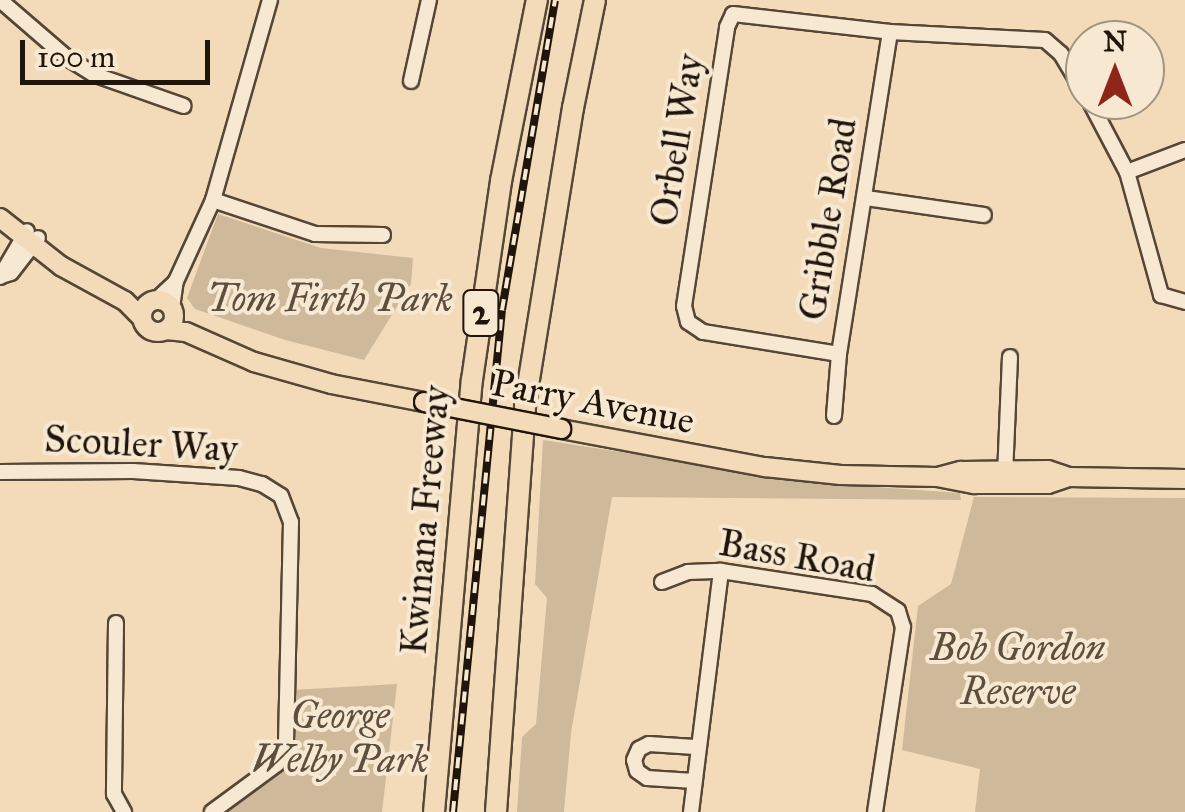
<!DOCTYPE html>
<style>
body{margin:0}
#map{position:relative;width:1185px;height:812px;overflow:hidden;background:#f3dbb9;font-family:"IM FELL Great Primer",serif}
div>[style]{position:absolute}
.green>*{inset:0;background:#cfb99b}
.roads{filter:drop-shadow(2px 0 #554636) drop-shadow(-2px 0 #554636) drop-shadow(0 2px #554636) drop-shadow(0 -2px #554636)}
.minor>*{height:14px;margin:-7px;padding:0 7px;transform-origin:7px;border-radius:7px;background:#f7e8d2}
.major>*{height:18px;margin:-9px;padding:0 9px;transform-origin:9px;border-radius:9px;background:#f3dbb9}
.major>.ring{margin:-9px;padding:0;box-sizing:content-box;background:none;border:18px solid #f3dbb9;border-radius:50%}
.highway>*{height:20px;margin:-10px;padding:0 10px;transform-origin:10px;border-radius:10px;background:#f3dbb9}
.rail>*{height:8px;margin-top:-4px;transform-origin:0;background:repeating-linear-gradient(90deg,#f7e8d2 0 11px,#20150b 0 22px);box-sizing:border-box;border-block:2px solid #20150b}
.bridges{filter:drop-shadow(2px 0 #20150b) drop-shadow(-2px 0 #20150b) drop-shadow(0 2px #20150b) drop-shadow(0 -2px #20150b)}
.major-bridge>*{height:18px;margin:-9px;padding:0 9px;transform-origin:9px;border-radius:9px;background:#f3dbb9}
span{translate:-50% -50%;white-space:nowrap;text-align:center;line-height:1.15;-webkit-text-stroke:8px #f7e8d2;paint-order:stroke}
.shield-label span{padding:2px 8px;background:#f7e8d2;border:2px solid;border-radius:8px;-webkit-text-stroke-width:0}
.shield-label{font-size:35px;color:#20150b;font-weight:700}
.street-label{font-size:38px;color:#20150b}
.park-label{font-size:38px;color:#5d4e3d;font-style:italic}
.north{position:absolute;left:1065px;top:20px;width:100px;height:100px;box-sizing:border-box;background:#f7e8d2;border:2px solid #a19482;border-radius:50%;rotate:0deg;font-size:28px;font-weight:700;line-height:40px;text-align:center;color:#20150b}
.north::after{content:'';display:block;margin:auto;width:35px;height:45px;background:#8f2418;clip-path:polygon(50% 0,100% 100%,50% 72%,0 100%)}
.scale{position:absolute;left:20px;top:40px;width:190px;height:45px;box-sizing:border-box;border:5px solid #20150b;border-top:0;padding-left:12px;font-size:30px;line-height:35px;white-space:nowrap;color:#20150b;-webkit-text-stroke:8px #f7e8d2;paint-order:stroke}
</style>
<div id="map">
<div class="green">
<div style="clip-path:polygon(218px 214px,321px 248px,413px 258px,411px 284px,364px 360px,285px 340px,195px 309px,187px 298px)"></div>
<div style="clip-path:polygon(543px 440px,820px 483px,960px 493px,961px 500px,612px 497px,571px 733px,564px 812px,517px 812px,522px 737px,536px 724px,547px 598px,535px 584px)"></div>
<div style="clip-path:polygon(974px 497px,1185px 498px,1185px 812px,975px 812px,980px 769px,902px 750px,918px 606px,951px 584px)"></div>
<div style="clip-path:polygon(397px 684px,382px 812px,221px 812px,290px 760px,292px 690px)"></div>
</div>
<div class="roads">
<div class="minor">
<div style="left:0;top:0;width:87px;rotate:40.8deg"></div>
<div style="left:66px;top:57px;width:32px;rotate:32deg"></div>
<div style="left:93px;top:74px;width:96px;rotate:19.4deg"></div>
<div style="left:411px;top:81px;width:83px;rotate:-77.5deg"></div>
<div style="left:1089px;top:100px;width:81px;rotate:62.2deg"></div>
<div style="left:1127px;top:172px;width:128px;rotate:74.5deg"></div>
<div style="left:1161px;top:295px;width:25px;rotate:16deg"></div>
<div style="left:1127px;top:172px;width:62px;rotate:-20.8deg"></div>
<div style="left:866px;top:198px;width:119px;rotate:8.2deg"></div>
<div style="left:213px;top:200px;width:108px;rotate:18.4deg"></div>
<div style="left:315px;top:234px;width:68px;rotate:0.8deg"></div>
<div style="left:1px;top:276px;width:10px;rotate:-17deg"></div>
<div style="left:11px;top:273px;width:44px;rotate:-52.4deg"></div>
<div style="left:0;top:277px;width:53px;rotate:-59.6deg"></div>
<div style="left:156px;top:300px;width:26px;rotate:-43deg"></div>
<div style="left:172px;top:308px;width:27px;rotate:-82deg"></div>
<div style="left:176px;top:281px;width:89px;rotate:-65.4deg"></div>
<div style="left:213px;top:200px;width:208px;rotate:-74.1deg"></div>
<div style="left:839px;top:354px;width:138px;rotate:-170.8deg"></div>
<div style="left:703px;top:332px;width:18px;rotate:-146deg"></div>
<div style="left:688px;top:322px;width:16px;rotate:-104deg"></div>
<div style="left:684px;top:306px;width:282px;rotate:-81.2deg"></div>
<div style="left:727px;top:27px;width:14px;rotate:-65deg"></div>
<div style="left:733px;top:14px;width:158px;rotate:6.5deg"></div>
<div style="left:890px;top:32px;width:155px;rotate:3deg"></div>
<div style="left:1045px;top:40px;width:21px;rotate:41deg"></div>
<div style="left:1061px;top:54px;width:47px;rotate:59deg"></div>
<div style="left:834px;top:416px;width:62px;rotate:-85.4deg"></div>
<div style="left:839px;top:354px;width:326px;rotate:-81deg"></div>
<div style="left:0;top:472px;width:133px;rotate:-0.4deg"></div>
<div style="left:133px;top:471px;width:106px;rotate:3.8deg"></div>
<div style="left:239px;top:478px;width:24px;rotate:15deg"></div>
<div style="left:262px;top:484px;width:22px;rotate:32deg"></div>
<div style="left:281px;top:496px;width:28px;rotate:69deg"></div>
<div style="left:291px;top:522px;width:225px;rotate:91.3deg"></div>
<div style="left:286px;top:747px;width:19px;rotate:118deg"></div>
<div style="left:277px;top:764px;width:81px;rotate:143.6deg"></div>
<div style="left:1005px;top:476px;width:119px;rotate:-87.6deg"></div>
<div style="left:662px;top:582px;width:28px;rotate:-21deg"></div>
<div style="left:688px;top:572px;width:33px;rotate:-2deg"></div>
<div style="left:721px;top:571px;width:153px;rotate:8.7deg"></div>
<div style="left:872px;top:594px;width:31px;rotate:33deg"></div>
<div style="left:898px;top:611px;width:17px;rotate:73deg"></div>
<div style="left:903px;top:627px;width:187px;rotate:98.6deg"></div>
<div style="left:116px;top:623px;width:171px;rotate:90.7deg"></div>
<div style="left:114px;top:794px;width:21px;rotate:61deg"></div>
<div style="left:694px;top:781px;width:47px;rotate:-176.3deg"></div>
<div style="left:647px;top:778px;width:12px;rotate:-145deg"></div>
<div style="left:637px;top:771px;width:11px;rotate:-105deg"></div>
<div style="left:634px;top:760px;width:12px;rotate:-66deg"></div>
<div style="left:639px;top:749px;width:11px;rotate:-27deg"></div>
<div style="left:649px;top:744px;width:46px;rotate:3.7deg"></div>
<div style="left:691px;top:812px;width:243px;rotate:-82.9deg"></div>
</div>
<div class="major">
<div style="left:0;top:218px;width:78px;rotate:38.2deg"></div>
<div style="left:61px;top:266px;width:73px;rotate:28.7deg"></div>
<div style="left:125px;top:301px;width:23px;rotate:45deg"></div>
<div class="ring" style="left:142px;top:300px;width:14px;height:14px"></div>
<div style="left:166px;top:330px;width:20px;rotate:6deg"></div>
<div style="left:186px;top:332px;width:74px;rotate:23.8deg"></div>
<div style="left:254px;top:362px;width:80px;rotate:15.9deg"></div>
<div style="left:331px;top:384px;width:95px;rotate:11deg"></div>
<div style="left:561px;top:429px;width:208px;rotate:10.6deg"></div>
<div style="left:765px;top:467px;width:76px;rotate:6deg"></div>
<div style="left:841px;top:475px;width:96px;rotate:1.2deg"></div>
<div style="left:937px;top:477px;width:38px;rotate:11deg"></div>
<div style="left:974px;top:484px;width:74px"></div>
<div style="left:1048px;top:484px;width:21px;rotate:-19deg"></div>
<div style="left:938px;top:477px;width:24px;rotate:-15deg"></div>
<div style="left:961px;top:471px;width:87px;rotate:-0.7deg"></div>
<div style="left:1048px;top:470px;width:21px;rotate:19deg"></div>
<div style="left:1068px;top:477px;width:117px;rotate:1deg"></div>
</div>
<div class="highway">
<div style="left:434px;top:812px;width:434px;rotate:-85deg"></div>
<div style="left:472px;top:380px;width:201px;rotate:-81.7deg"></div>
<div style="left:501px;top:181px;width:185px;rotate:-78.8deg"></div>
<div style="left:496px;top:812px;width:409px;rotate:-85.9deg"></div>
<div style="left:525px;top:404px;width:300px;rotate:-80.8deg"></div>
<div style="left:573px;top:108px;width:110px;rotate:-78.5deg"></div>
</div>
</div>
<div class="rail">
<div style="left:453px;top:812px;width:504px;rotate:-84.43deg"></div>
<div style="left:502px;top:310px;width:314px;rotate:-80.3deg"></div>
</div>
<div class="bridges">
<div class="major-bridge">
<div style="left:424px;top:402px;width:140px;rotate:11.1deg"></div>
</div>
</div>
<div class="shield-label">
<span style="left:481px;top:313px">2</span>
</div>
<div class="street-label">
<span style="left:677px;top:140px;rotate:-81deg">Orbell Way</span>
<span style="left:828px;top:219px;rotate:-81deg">Gribble Road</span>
<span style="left:593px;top:402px;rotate:11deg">Parry Avenue</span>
<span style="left:141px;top:444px;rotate:3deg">Scouler Way</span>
<span style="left:425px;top:520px;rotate:-85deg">Kwinana Freeway</span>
<span style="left:797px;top:556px;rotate:10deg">Bass Road</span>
</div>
<div class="park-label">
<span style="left:330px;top:299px">Tom Firth Park</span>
<span style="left:1018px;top:670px">Bob Gordon<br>Reserve</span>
<span style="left:340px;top:738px">George<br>Welby Park</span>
</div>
<div class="north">N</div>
<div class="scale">100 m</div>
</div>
